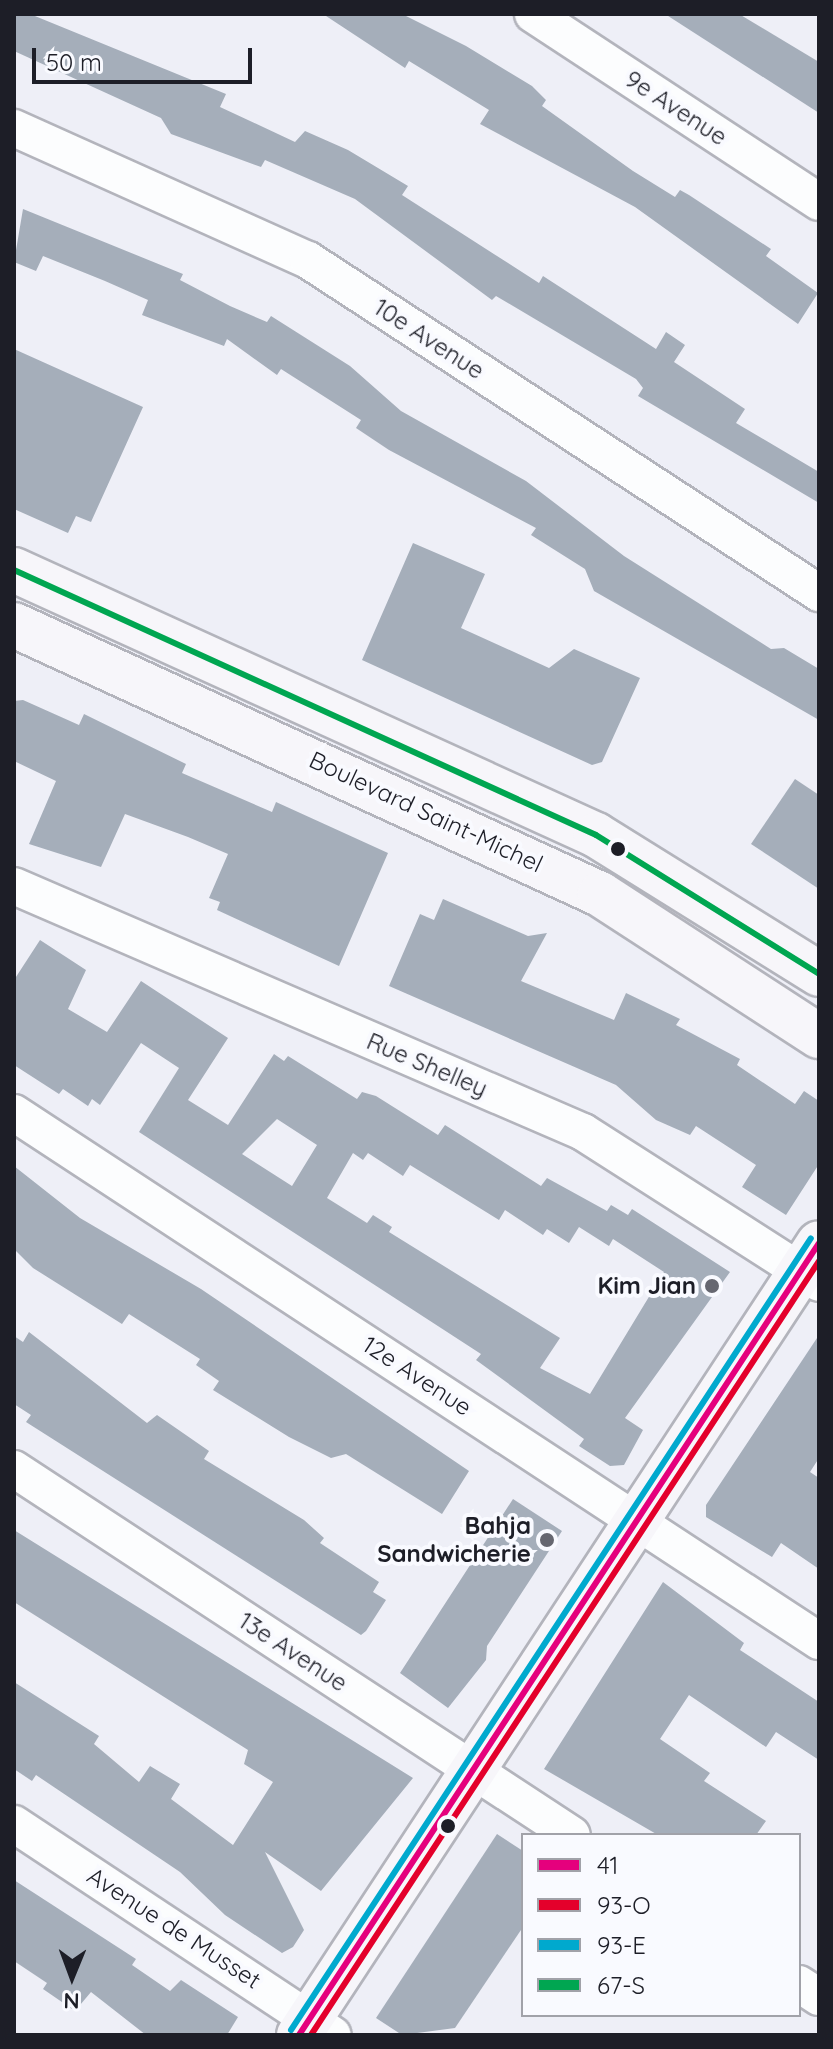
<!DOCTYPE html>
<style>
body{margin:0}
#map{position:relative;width:833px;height:2049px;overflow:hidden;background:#eeeff7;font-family:Quicksand,sans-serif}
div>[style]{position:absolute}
.building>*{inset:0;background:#a5aeba}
.roads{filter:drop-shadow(2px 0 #b3b4bc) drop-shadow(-2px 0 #b3b4bc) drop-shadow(0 2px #b3b4bc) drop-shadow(0 -2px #b3b4bc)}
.minor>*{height:36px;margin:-18px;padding:0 18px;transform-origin:18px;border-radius:18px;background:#fcfdfe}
.major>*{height:44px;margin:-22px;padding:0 22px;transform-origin:22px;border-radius:22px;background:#f7f6fa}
.bus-1>*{height:6px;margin:-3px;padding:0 3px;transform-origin:3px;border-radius:3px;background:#e5007d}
.bus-2>*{height:6px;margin:-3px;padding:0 3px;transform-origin:3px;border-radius:3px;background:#e4002b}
.bus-3>*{height:6px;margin:-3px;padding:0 3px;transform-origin:3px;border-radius:3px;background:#00a9ce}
.bus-4>*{height:6px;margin:-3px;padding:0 3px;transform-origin:3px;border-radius:3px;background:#00a651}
.dots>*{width:22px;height:22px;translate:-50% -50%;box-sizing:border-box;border:4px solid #f9faff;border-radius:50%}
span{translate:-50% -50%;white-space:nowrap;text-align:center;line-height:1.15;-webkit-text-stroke:8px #f9faff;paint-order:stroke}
.street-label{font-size:24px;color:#1d1e27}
.poi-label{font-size:24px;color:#1d1e27;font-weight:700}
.right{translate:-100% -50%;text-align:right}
.frame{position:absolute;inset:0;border:16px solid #1d1e27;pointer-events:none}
.legend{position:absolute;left:521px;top:1833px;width:280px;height:184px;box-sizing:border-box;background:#f9faff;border:2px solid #a1a2a9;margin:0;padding:10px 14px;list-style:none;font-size:24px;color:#1d1e27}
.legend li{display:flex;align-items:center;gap:16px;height:40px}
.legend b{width:40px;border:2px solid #a1a2a9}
.north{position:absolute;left:32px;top:1937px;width:80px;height:80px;-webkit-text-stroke:6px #f9faff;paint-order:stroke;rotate:181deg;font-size:22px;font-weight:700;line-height:32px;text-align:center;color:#1d1e27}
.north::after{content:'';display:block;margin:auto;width:28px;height:36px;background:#1d1e27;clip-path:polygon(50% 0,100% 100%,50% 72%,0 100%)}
.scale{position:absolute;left:32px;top:48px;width:220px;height:36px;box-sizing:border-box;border:4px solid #1d1e27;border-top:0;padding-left:10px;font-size:24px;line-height:28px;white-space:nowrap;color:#1d1e27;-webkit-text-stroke:6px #f9faff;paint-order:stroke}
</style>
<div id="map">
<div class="building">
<div style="clip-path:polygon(14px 14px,30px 14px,226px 94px,220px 107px,295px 142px,305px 131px,348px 150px,408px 186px,402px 195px,539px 283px,543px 276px,656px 349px,666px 332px,685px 345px,674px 362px,745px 409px,736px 423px,819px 472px,819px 503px,638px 396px,643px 388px,636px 379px,496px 296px,492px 300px,355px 199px,265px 160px,261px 167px,171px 134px,161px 118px,14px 51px)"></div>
<div style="clip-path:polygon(323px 14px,406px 16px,466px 46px,532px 86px,546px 100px,542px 106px,633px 171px,675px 197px,680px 190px,689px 195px,771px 249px,766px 256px,818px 293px,798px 324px,635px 207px,480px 124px,489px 110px,409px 61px,405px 68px)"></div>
<div style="clip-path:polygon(665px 14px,739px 14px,819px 62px,819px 113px)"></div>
<div style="clip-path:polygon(23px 209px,183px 274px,180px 280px,230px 306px,267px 322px,271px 316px,350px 366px,401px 411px,526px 481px,624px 556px,771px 649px,784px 648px,819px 669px,819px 720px,594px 591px,585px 569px,531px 535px,536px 528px,389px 450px,356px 428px,361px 420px,281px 369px,277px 375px,227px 339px,224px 346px,142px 315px,148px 300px,105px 281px,43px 256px,36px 271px,14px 262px)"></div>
<div style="clip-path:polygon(14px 349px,143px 407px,91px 522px,76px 516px,68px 533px,14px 509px)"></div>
<div style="clip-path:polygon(413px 543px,485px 574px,461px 628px,549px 668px,574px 649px,640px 678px,602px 762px,592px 765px,362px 660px)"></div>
<div style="clip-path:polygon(23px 700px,79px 725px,84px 714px,186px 764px,182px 773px,272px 812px,276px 802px,388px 853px,339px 966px,217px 910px,220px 902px,209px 898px,228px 854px,188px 837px,125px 814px,101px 867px,29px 844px,56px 781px,14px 761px,14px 701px)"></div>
<div style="clip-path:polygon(795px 779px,819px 795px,819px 889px,751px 844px)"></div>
<div style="clip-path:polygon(443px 899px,528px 936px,547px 933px,521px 981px,614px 1020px,626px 993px,680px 1019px,676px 1025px,740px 1059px,737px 1065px,795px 1104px,804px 1091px,819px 1101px,819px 1164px,786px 1215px,742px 1187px,756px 1165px,696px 1126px,690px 1135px,656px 1120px,616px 1085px,389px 986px,420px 914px,434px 920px)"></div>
<div style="clip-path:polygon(evenodd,40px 940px,86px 970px,68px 1009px,107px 1032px,141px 981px,228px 1038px,188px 1100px,228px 1125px,274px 1054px,284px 1061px,288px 1056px,357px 1099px,362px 1092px,376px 1096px,438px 1135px,445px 1125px,541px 1186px,547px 1178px,607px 1211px,611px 1205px,628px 1215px,632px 1209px,730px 1272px,625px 1418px,643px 1430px,624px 1465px,610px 1466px,579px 1446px,584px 1439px,476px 1360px,481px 1354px,139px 1132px,179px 1068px,141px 1043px,100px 1105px,92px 1099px,88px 1106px,63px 1089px,59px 1094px,14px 1065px,14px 980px,40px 940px,277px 1119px,317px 1145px,292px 1186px,242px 1154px,277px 1119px,40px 940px,353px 1153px,363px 1160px,368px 1153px,403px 1176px,410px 1165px,499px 1220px,505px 1210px,543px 1235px,547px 1229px,569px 1243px,579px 1227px,609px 1246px,613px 1239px,664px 1272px,590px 1394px,540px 1368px,560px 1338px,389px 1232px,392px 1227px,373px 1215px,367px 1223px,327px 1198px,353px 1153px)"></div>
<div style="clip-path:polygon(14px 1166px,80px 1218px,201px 1289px,469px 1471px,442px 1514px,346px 1454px,331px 1458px,289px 1437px,213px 1390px,219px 1381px,196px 1365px,200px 1359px,129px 1314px,122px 1324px,33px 1268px,14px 1249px)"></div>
<div style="clip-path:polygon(29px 1332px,147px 1423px,157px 1415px,209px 1451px,204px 1459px,304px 1520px,324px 1538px,320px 1543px,379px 1582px,373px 1592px,386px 1600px,366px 1631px,361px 1635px,26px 1422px,31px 1415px,14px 1404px,14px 1336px,23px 1342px)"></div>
<div style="clip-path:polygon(819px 1335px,819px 1458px,810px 1472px,819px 1478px,819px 1569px,781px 1543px,772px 1557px,706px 1517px,706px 1505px)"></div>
<div style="clip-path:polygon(513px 1499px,562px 1531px,487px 1646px,486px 1660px,448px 1708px,400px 1673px)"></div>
<div style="clip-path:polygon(14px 1530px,413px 1778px,321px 1891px,265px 1852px,304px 1930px,293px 1947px,282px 1953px,225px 1915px,180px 1872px,36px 1775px,32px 1781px,14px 1769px,14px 1682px,99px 1736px,94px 1744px,139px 1782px,150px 1766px,180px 1784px,171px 1799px,233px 1845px,273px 1782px,244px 1764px,248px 1750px,14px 1602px)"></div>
<div style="clip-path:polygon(663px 1582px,744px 1643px,740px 1650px,819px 1702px,819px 1760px,776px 1732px,766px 1747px,689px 1695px,660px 1739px,710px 1773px,704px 1781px,766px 1821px,756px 1835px,658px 1835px,544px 1769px)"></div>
<div style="clip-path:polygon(497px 1834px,523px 1851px,523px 1927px,455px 2028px,402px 2035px,376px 2018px)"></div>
<div style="clip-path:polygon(14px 1880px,136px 1959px,132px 1965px,170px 1991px,181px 1980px,238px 2017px,227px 2035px,146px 2035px,91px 1992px,75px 2011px,43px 1989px,47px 1983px,14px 1961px)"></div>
</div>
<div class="roads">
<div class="minor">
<div style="left:533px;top:14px;width:342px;rotate:33.3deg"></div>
<div style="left:14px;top:128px;width:322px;rotate:24.2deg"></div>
<div style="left:308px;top:260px;width:610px;rotate:33.09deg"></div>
<div style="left:14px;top:886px;width:620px;rotate:23.38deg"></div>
<div style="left:583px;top:1132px;width:280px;rotate:32.6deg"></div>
<div style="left:14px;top:1113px;width:963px;rotate:33.26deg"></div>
<div style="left:14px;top:1469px;width:667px;rotate:33.26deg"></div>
<div style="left:14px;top:1824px;width:382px;rotate:33.5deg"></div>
<div style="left:799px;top:1984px;width:24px;rotate:33deg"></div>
</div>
<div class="major">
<div style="left:14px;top:570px;width:639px;rotate:24.48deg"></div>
<div style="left:596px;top:835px;width:263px;rotate:31.9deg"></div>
<div style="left:14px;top:625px;width:645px;rotate:24.66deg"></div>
<div style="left:600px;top:894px;width:261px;rotate:33deg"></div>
<div style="left:299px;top:2035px;width:947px;rotate:-56.71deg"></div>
</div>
</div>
<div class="bus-1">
<div style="left:299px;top:2035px;width:947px;rotate:-56.71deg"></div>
</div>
<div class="bus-2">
<div style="left:311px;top:2035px;width:926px;rotate:-56.72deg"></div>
</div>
<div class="bus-3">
<div style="left:291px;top:2030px;width:947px;rotate:-56.71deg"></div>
</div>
<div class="bus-4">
<div style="left:14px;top:570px;width:639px;rotate:24.48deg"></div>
<div style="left:596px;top:835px;width:263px;rotate:31.9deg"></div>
</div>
<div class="dots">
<div style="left:618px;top:849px;background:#1d1e27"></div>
<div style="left:712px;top:1286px;background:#666770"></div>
<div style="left:547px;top:1540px;background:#666770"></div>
<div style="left:448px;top:1826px;background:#1d1e27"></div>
</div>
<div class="street-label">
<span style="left:676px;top:108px;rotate:33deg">9e Avenue</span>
<span style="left:429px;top:339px;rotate:33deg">10e Avenue</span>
<span style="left:426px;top:812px;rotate:25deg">Boulevard Saint-Michel</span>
<span style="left:427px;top:1065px;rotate:23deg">Rue Shelley</span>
<span style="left:417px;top:1376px;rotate:33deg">12e Avenue</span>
<span style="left:293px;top:1652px;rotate:33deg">13e Avenue</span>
<span style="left:174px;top:1928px;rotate:33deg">Avenue de Musset</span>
</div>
<div class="poi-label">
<span class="right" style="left:696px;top:1286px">Kim Jian</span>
<span class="right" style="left:531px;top:1540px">Bahja<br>Sandwicherie</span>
</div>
<div class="frame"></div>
<ul class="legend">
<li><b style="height:10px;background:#e5007d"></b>41</li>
<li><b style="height:10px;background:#e4002b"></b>93-O</li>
<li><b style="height:10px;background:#00a9ce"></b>93-E</li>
<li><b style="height:10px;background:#00a651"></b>67-S</li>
</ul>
<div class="north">N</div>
<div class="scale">50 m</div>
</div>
